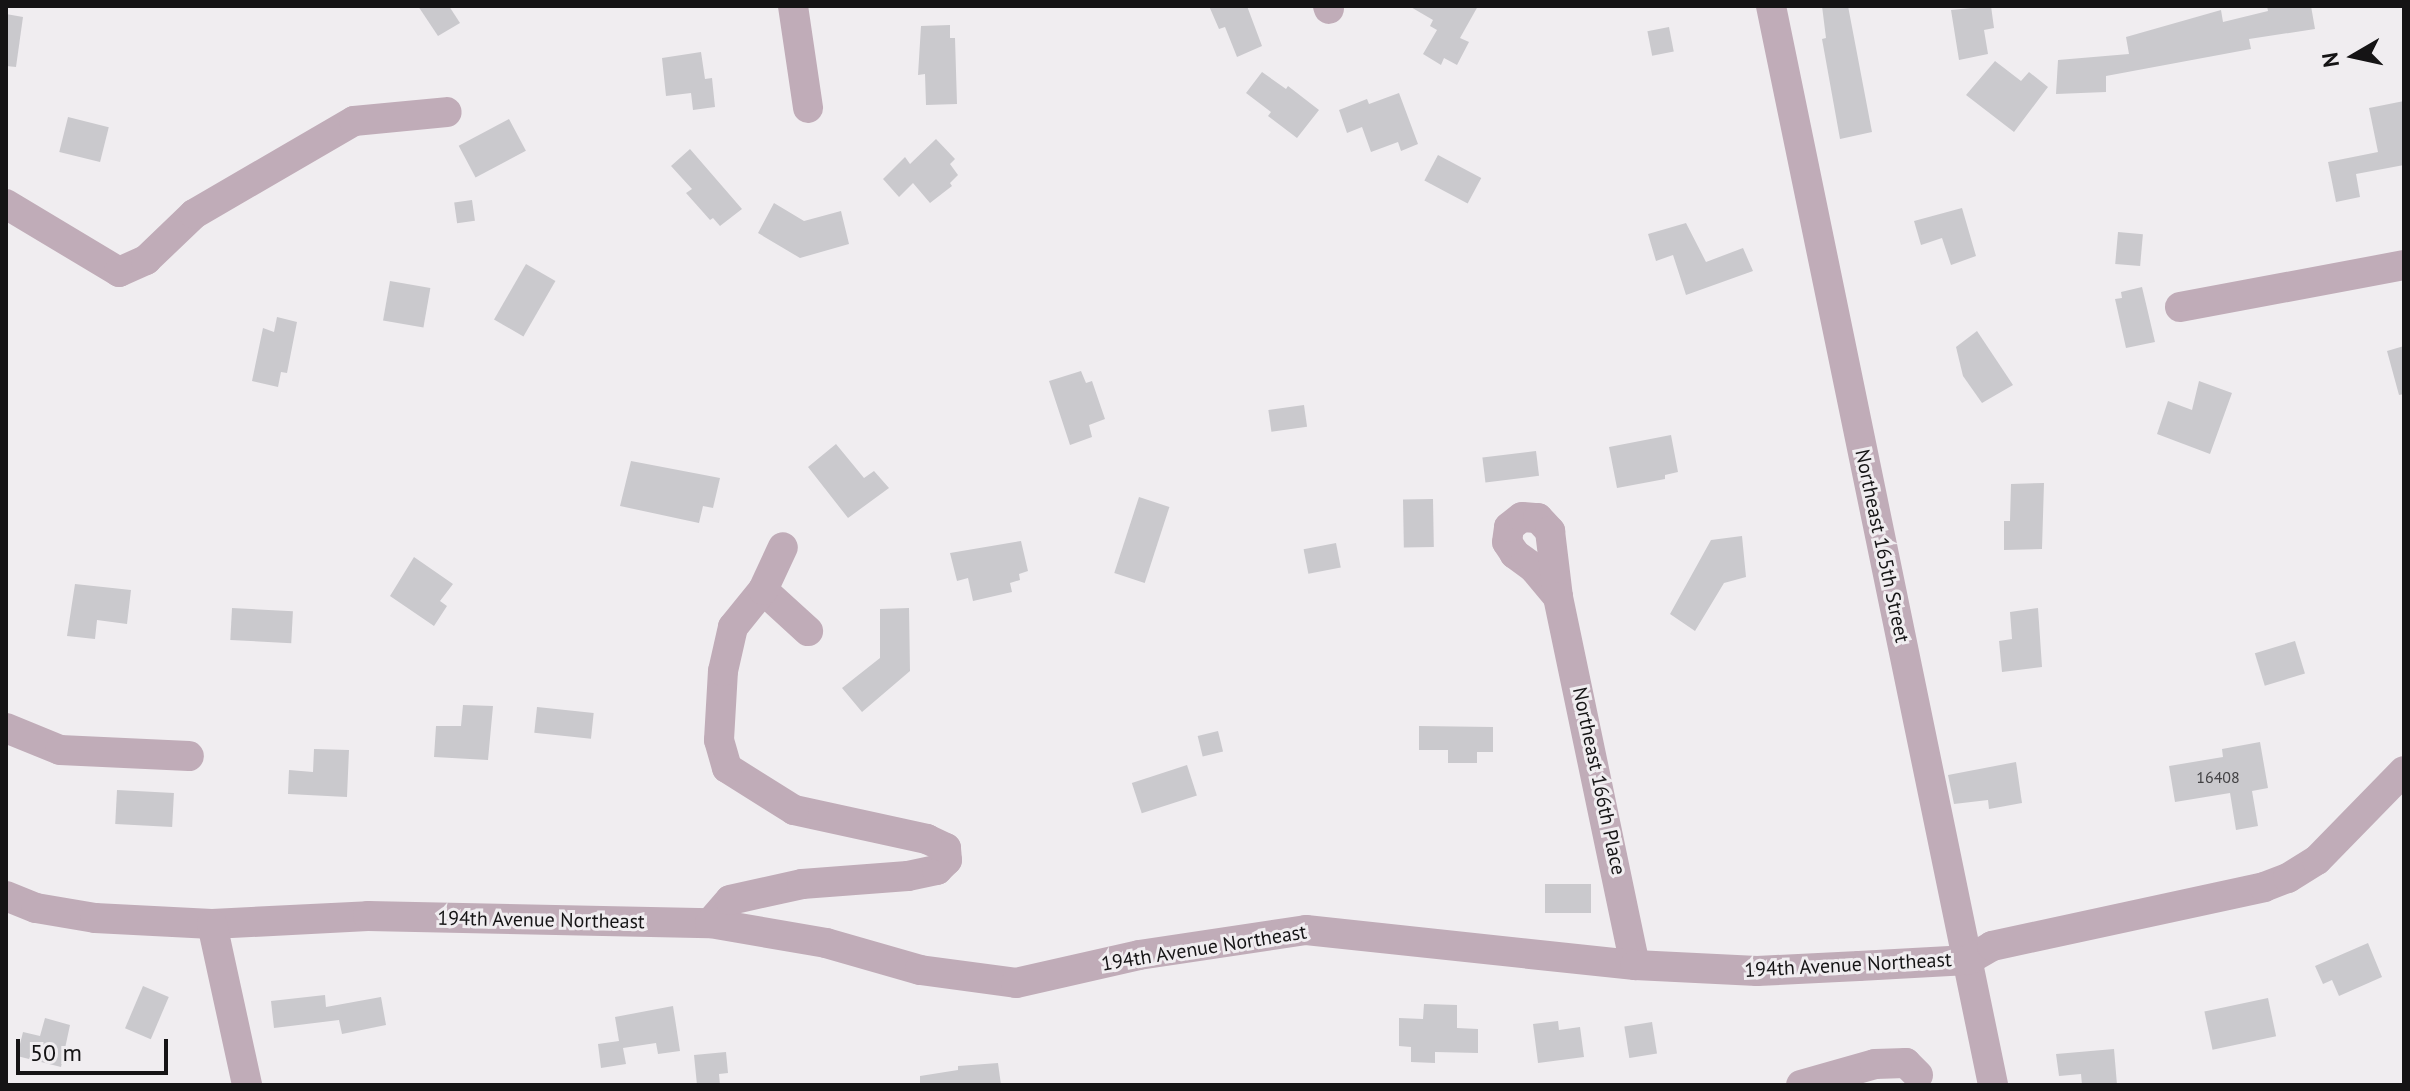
<!DOCTYPE html>
<style>
body{margin:0}
#map{position:relative;width:2410px;height:1091px;overflow:hidden;background:#f0edf0;font-family:"PT Sans",sans-serif}
div>[style]{position:absolute}
.building>*{inset:0;background:#cac9cd;transform-origin:0 0}
.minor>*{height:30px;margin:-15px;padding:0 15px;transform-origin:15px;border-radius:15px;background:#c0acb8}
span{translate:-50% -50%;white-space:nowrap;text-align:center;line-height:1.15;-webkit-text-stroke:6px #f0edf0;paint-order:stroke}
.number-label{font-size:16px;color:#424143}
.number-label span{-webkit-text-stroke-width:0}
.street-label{font-size:20px;color:#151415}
.frame{position:absolute;inset:0;border:8px solid #151415;pointer-events:none}
.north{position:absolute;left:2314px;top:16px;width:80px;height:80px;-webkit-text-stroke:6px #f0edf0;paint-order:stroke;rotate:261deg;font-size:22px;font-weight:700;line-height:32px;text-align:center;color:#151415}
.north::after{content:'';display:block;margin:auto;width:28px;height:36px;background:#151415;clip-path:polygon(50% 0,100% 100%,50% 72%,0 100%)}
.scale{position:absolute;left:16px;top:1039px;width:152px;height:36px;box-sizing:border-box;border:4px solid #151415;border-top:0;padding-left:10px;font-size:24px;line-height:28px;white-space:nowrap;color:#151415;-webkit-text-stroke:6px #f0edf0;paint-order:stroke}
</style>
<div id="map">
<div class="building">
<div style="clip-path:polygon(418px 6px,449px 6px,460px 23px,438px 36px)"></div>
<div style="clip-path:polygon(1209px 6px,1247px 6px,1262px 46px,1237px 57px,1225px 27px,1219px 29px)"></div>
<div style="clip-path:polygon(1409px 6px,1478px 6px,1460px 38px,1469px 42px,1457px 65px,1444px 58px,1441px 65px,1423px 54px,1437px 30px,1430px 26px,1433px 20px)"></div>
<div style="clip-path:polygon(1822px 6px,1848px 6px,1872px 132px,1840px 139px,1822px 39px,1826px 38px)"></div>
<div style="clip-path:polygon(1991px 6px,1994px 28px,1984px 30px,1988px 54px,1959px 60px,1951px 10px)"></div>
<div style="clip-path:polygon(2267px 6px,2311px 6px,2315px 29px,2249px 39px,2251px 49px,2106px 76px,2106px 92px,2056px 94px,2058px 60px,2129px 54px,2126px 37px,2221px 10px,2223px 22px,2268px 11px)"></div>
<div style="clip-path:polygon(6px 14px,23px 17px,16px 67px,6px 66px)"></div>
<div style="clip-path:polygon(950px 25px,950px 38px,955px 38px,957px 104px,926px 105px,925px 74px,918px 75px,921px 26px)"></div>
<div style="left:1669px;top:27px;width:25px;height:22px;rotate:79deg"></div>
<div style="clip-path:polygon(701px 52px,705px 79px,712px 78px,715px 107px,693px 110px,691px 93px,666px 96px,662px 58px)"></div>
<div style="clip-path:polygon(1995px 61px,2021px 81px,2029px 72px,2048px 87px,2014px 132px,1966px 95px)"></div>
<div style="clip-path:polygon(1262px 72px,1286px 89px,1288px 86px,1319px 110px,1297px 138px,1268px 116px,1271px 112px,1246px 93px)"></div>
<div style="clip-path:polygon(1399px 93px,1418px 144px,1401px 151px,1398px 142px,1371px 152px,1362px 127px,1347px 133px,1339px 110px,1367px 99px,1369px 104px)"></div>
<div style="clip-path:polygon(2404px 101px,2404px 165px,2356px 174px,2360px 197px,2336px 202px,2328px 162px,2378px 152px,2369px 108px)"></div>
<div style="left:68px;top:117px;width:42px;height:36px;rotate:14deg"></div>
<div style="left:509px;top:119px;width:36px;height:57px;rotate:62deg"></div>
<div style="clip-path:polygon(936px 139px,955px 159px,950px 164px,958px 175px,950px 183px,952px 186px,930px 203px,913px 183px,899px 197px,883px 179px,905px 157px,910px 164px)"></div>
<div style="clip-path:polygon(690px 149px,742px 209px,720px 226px,713px 218px,710px 220px,686px 193px,692px 189px,671px 166px)"></div>
<div style="left:1438px;top:155px;width:49px;height:29px;rotate:28deg"></div>
<div style="left:472px;top:200px;width:21px;height:18px;rotate:82deg"></div>
<div style="clip-path:polygon(774px 203px,804px 221px,841px 211px,849px 244px,800px 258px,758px 233px)"></div>
<div style="clip-path:polygon(1962px 208px,1976px 256px,1951px 265px,1942px 238px,1921px 245px,1914px 221px)"></div>
<div style="clip-path:polygon(1686px 223px,1706px 262px,1743px 248px,1753px 271px,1686px 295px,1673px 255px,1656px 261px,1648px 234px)"></div>
<div style="left:2118px;top:232px;width:25px;height:32px;rotate:5deg"></div>
<div style="left:526px;top:264px;width:34px;height:64px;rotate:30deg"></div>
<div style="left:390px;top:281px;width:41px;height:40px;rotate:10deg"></div>
<div style="clip-path:polygon(2142px 287px,2155px 342px,2126px 348px,2115px 299px,2122px 298px,2121px 292px)"></div>
<div style="clip-path:polygon(277px 317px,297px 322px,287px 373px,281px 372px,278px 387px,252px 381px,263px 328px,274px 332px)"></div>
<div style="clip-path:polygon(1977px 331px,2013px 385px,1982px 403px,1963px 376px,1956px 347px)"></div>
<div style="clip-path:polygon(2404px 346px,2404px 394px,2399px 395px,2387px 351px)"></div>
<div style="clip-path:polygon(1081px 371px,1086px 383px,1092px 381px,1105px 419px,1089px 425px,1092px 437px,1070px 445px,1049px 381px)"></div>
<div style="clip-path:polygon(2199px 381px,2232px 393px,2210px 454px,2157px 434px,2168px 401px,2192px 410px)"></div>
<div style="left:1304px;top:405px;width:22px;height:36px;rotate:82deg"></div>
<div style="clip-path:polygon(1671px 435px,1678px 472px,1665px 475px,1665px 479px,1617px 488px,1609px 447px)"></div>
<div style="clip-path:polygon(836px 444px,864px 478px,874px 471px,889px 488px,848px 518px,808px 467px)"></div>
<div style="left:1536px;top:451px;width:25px;height:54px;rotate:83deg"></div>
<div style="clip-path:polygon(631px 461px,720px 478px,713px 508px,703px 506px,699px 523px,620px 506px)"></div>
<div style="clip-path:polygon(2044px 483px,2042px 549px,2004px 550px,2004px 521px,2010px 521px,2011px 484px)"></div>
<div style="left:1139px;top:497px;width:32px;height:80px;rotate:18deg"></div>
<div style="left:1433px;top:499px;width:48px;height:30px;rotate:89deg"></div>
<div style="clip-path:polygon(1742px 536px,1746px 577px,1724px 583px,1695px 631px,1670px 614px,1711px 540px)"></div>
<div style="clip-path:polygon(1021px 541px,1028px 571px,1019px 574px,1020px 580px,1010px 583px,1012px 592px,973px 601px,968px 578px,957px 581px,950px 553px)"></div>
<div style="left:1336px;top:543px;width:25px;height:33px;rotate:79deg"></div>
<div style="clip-path:polygon(414px 557px,453px 584px,440px 601px,447px 606px,434px 626px,390px 596px)"></div>
<div style="clip-path:polygon(75px 584px,131px 590px,127px 624px,97px 620px,95px 639px,67px 636px)"></div>
<div style="left:232px;top:608px;width:61px;height:32px;rotate:3deg"></div>
<div style="clip-path:polygon(909px 608px,910px 671px,862px 712px,842px 688px,880px 658px,880px 609px)"></div>
<div style="clip-path:polygon(2038px 608px,2042px 667px,2002px 672px,1999px 641px,2012px 639px,2010px 612px)"></div>
<div style="left:2295px;top:641px;width:34px;height:42px;rotate:73deg"></div>
<div style="clip-path:polygon(463px 705px,493px 706px,488px 760px,434px 757px,436px 726px,461px 726px)"></div>
<div style="left:537px;top:707px;width:57px;height:26px;rotate:6deg"></div>
<div style="clip-path:polygon(1419px 726px,1493px 727px,1493px 752px,1477px 752px,1477px 763px,1448px 763px,1448px 750px,1419px 750px)"></div>
<div style="left:1218px;top:731px;width:21px;height:21px;rotate:76deg"></div>
<div style="clip-path:polygon(2260px 742px,2268px 788px,2252px 791px,2258px 826px,2236px 830px,2230px 793px,2175px 802px,2169px 766px,2223px 757px,2222px 749px)"></div>
<div style="clip-path:polygon(314px 749px,349px 750px,347px 797px,288px 794px,289px 770px,313px 772px)"></div>
<div style="clip-path:polygon(2016px 762px,2022px 803px,1989px 809px,1988px 800px,1954px 804px,1948px 775px)"></div>
<div style="left:1187px;top:765px;width:32px;height:58px;rotate:72deg"></div>
<div style="left:117px;top:790px;width:57px;height:34px;rotate:3deg"></div>
<div style="left:1545px;top:884px;width:46px;height:29px"></div>
<div style="clip-path:polygon(2368px 943px,2382px 977px,2339px 996px,2332px 980px,2323px 984px,2315px 966px)"></div>
<div style="left:143px;top:986px;width:28px;height:46px;rotate:23deg"></div>
<div style="clip-path:polygon(325px 995px,326px 1007px,381px 997px,386px 1025px,342px 1034px,339px 1020px,274px 1028px,271px 1001px)"></div>
<div style="left:2268px;top:998px;width:39px;height:65px;rotate:78deg"></div>
<div style="clip-path:polygon(1424px 1004px,1457px 1005px,1457px 1028px,1478px 1029px,1478px 1053px,1435px 1052px,1435px 1063px,1411px 1062px,1411px 1047px,1399px 1046px,1399px 1018px,1423px 1019px)"></div>
<div style="clip-path:polygon(673px 1006px,680px 1051px,658px 1054px,656px 1043px,623px 1048px,626px 1064px,601px 1068px,598px 1044px,619px 1041px,615px 1017px)"></div>
<div style="clip-path:polygon(45px 1018px,70px 1025px,61px 1067px,17px 1056px,23px 1032px,40px 1036px)"></div>
<div style="clip-path:polygon(1558px 1021px,1559px 1030px,1580px 1027px,1584px 1057px,1538px 1063px,1533px 1024px)"></div>
<div style="left:1652px;top:1022px;width:32px;height:28px;rotate:81deg"></div>
<div style="clip-path:polygon(2114px 1049px,2117px 1085px,2082px 1085px,2081px 1074px,2059px 1076px,2056px 1054px)"></div>
<div style="clip-path:polygon(726px 1052px,728px 1073px,719px 1074px,720px 1085px,697px 1085px,694px 1055px)"></div>
<div style="clip-path:polygon(998px 1063px,1001px 1085px,920px 1085px,920px 1076px,958px 1070px,958px 1066px)"></div>
</div>
<div class="minor">
<div style="left:793px;top:6px;width:103px;rotate:81.6deg"></div>
<div style="left:1328px;top:6px;width:3px;rotate:72deg"></div>
<div style="left:1771px;top:6px;width:1102px;rotate:78.37deg"></div>
<div style="left:6px;top:204px;width:132px;rotate:31deg"></div>
<div style="left:119px;top:272px;width:30px;rotate:-24deg"></div>
<div style="left:146px;top:260px;width:66px;rotate:-43.8deg"></div>
<div style="left:194px;top:214px;width:185px;rotate:-30.2deg"></div>
<div style="left:354px;top:121px;width:93px;rotate:-5.5deg"></div>
<div style="left:2180px;top:307px;width:228px;rotate:-10.6deg"></div>
<div style="left:763px;top:590px;width:61px;rotate:42.3deg"></div>
<div style="left:1558px;top:597px;width:38px;rotate:-130deg"></div>
<div style="left:1534px;top:568px;width:24px;rotate:-144deg"></div>
<div style="left:1515px;top:554px;width:14px;rotate:-124deg"></div>
<div style="left:1507px;top:542px;width:15px;rotate:-82deg"></div>
<div style="left:1509px;top:527px;width:16px;rotate:-38deg"></div>
<div style="left:1522px;top:517px;width:16px;rotate:4deg"></div>
<div style="left:1538px;top:518px;width:18px;rotate:47deg"></div>
<div style="left:1550px;top:531px;width:66px;rotate:83.1deg"></div>
<div style="left:1558px;top:597px;width:376px;rotate:78.2deg"></div>
<div style="left:6px;top:728px;width:58px;rotate:22.2deg"></div>
<div style="left:60px;top:750px;width:129px;rotate:2.7deg"></div>
<div style="left:6px;top:896px;width:32px;rotate:22deg"></div>
<div style="left:36px;top:908px;width:60px;rotate:9.6deg"></div>
<div style="left:95px;top:918px;width:117px;rotate:2.9deg"></div>
<div style="left:212px;top:924px;width:156px;rotate:-2.9deg"></div>
<div style="left:368px;top:916px;width:342px;rotate:1.2deg"></div>
<div style="left:710px;top:923px;width:118px;rotate:9.8deg"></div>
<div style="left:826px;top:943px;width:98px;rotate:16deg"></div>
<div style="left:920px;top:970px;width:97px;rotate:7.7deg"></div>
<div style="left:1016px;top:983px;width:126px;rotate:-12.8deg"></div>
<div style="left:1139px;top:955px;width:169px;rotate:-8.5deg"></div>
<div style="left:1306px;top:930px;width:331px;rotate:6.1deg"></div>
<div style="left:1635px;top:965px;width:122px;rotate:2.8deg"></div>
<div style="left:1757px;top:971px;width:102px;rotate:-2.8deg"></div>
<div style="left:1859px;top:966px;width:109px;rotate:-3.2deg"></div>
<div style="left:1968px;top:960px;width:28px;rotate:-30deg"></div>
<div style="left:1992px;top:946px;width:278px;rotate:-12.2deg"></div>
<div style="left:2264px;top:887px;width:26px;rotate:-21deg"></div>
<div style="left:2288px;top:878px;width:34px;rotate:-32deg"></div>
<div style="left:2317px;top:860px;width:124px;rotate:-45.7deg"></div>
<div style="left:710px;top:923px;width:30px;rotate:-49deg"></div>
<div style="left:730px;top:900px;width:74px;rotate:-12.5deg"></div>
<div style="left:802px;top:884px;width:106px;rotate:-4.3deg"></div>
<div style="left:908px;top:876px;width:30px;rotate:-12deg"></div>
<div style="left:937px;top:870px;width:14px;rotate:-45deg"></div>
<div style="left:947px;top:860px;width:12px;rotate:-95deg"></div>
<div style="left:946px;top:848px;width:21px;rotate:-155deg"></div>
<div style="left:927px;top:839px;width:136px;rotate:-167.7deg"></div>
<div style="left:794px;top:810px;width:79px;rotate:-147.9deg"></div>
<div style="left:727px;top:768px;width:29px;rotate:-106deg"></div>
<div style="left:719px;top:740px;width:69px;rotate:-86.7deg"></div>
<div style="left:723px;top:671px;width:45px;rotate:-77.2deg"></div>
<div style="left:733px;top:627px;width:48px;rotate:-51deg"></div>
<div style="left:763px;top:590px;width:47px;rotate:-65.1deg"></div>
<div style="left:212px;top:924px;width:165px;rotate:77.7deg"></div>
<div style="left:1801px;top:1085px;width:77px;rotate:-15.8deg"></div>
<div style="left:1875px;top:1064px;width:31px;rotate:-2deg"></div>
<div style="left:1906px;top:1063px;width:17px;rotate:45deg"></div>
</div>
<div class="number-label">
<span style="left:2218px;top:777px">16408</span>
</div>
<div class="street-label">
<span style="left:1882px;top:546px;rotate:78deg">Northeast 165th Street</span>
<span style="left:1599px;top:781px;rotate:78deg">Northeast 166th Place</span>
<span style="left:541px;top:920px;rotate:1deg">194th Avenue Northeast</span>
<span style="left:1204px;top:948px;rotate:-9deg">194th Avenue Northeast</span>
<span style="left:1848px;top:965px;rotate:-3deg">194th Avenue Northeast</span>
</div>
<div class="frame"></div>
<div class="north">N</div>
<div class="scale">50 m</div>
</div>
